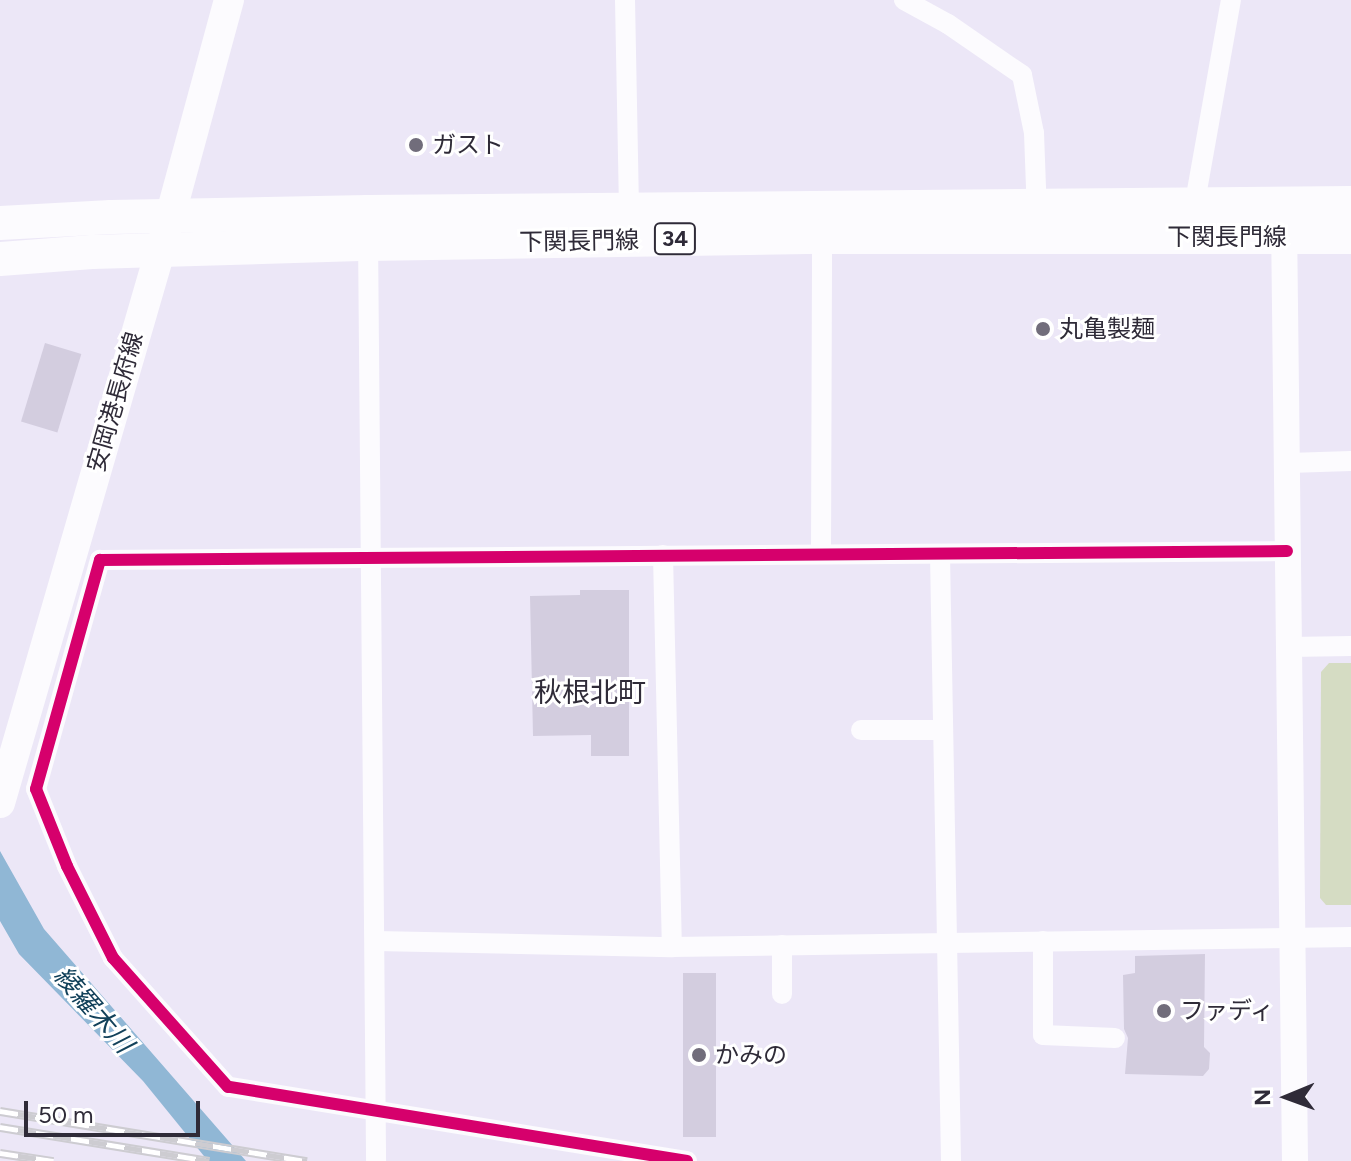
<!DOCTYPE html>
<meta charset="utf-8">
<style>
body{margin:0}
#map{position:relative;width:1351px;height:1161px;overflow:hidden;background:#ece7f7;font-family:Figtree,"Noto Sans JP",sans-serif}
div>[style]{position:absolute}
.green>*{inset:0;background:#d5dcc3}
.water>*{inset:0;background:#90b7d5}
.building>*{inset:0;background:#d3cddf;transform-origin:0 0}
.minor>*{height:20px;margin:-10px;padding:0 10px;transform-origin:10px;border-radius:10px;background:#fcfbfe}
.tertiary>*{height:26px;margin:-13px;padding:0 13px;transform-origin:13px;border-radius:13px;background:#fcfbfe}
.secondary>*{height:30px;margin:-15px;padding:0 15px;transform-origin:15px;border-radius:15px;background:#fcfbfe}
.primary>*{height:34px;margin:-17px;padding:0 17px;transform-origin:17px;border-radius:17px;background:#fcfbfe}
.rail>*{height:9px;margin-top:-4.5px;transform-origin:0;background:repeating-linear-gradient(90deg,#fff 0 18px,#cdccd1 0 36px);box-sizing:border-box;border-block:2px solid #cdccd1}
.cycleway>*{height:12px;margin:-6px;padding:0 6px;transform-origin:6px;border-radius:6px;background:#d6006c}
.dots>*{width:22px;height:22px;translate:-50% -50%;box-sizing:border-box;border:4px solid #fff;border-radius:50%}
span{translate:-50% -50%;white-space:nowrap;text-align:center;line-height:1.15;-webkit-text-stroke:6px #fff;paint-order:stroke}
.shield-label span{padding:2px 6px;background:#fff;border:2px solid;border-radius:6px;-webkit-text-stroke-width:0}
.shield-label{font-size:22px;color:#2f2b38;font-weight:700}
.poi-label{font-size:24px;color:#2f2b38}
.left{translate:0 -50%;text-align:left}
.street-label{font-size:24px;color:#2f2b38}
.water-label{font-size:26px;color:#12415a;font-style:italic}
.quarter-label{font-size:28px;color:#2f2b38}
.north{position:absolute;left:1247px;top:1057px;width:80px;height:80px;-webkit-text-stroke:6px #fff;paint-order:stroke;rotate:269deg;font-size:22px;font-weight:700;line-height:32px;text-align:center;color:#2f2b38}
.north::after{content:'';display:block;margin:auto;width:28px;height:36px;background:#2f2b38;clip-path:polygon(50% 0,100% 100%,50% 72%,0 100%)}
.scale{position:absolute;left:24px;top:1101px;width:176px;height:36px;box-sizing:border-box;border:4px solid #2f2b38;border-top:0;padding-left:10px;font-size:24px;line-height:28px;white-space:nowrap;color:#2f2b38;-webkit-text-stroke:6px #fff;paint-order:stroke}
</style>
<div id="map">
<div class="green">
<div style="clip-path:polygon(1329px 663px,1351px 663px,1351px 905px,1326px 905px,1320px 898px,1321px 672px)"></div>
</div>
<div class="water">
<div style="clip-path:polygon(0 851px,44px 929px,246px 1161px,208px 1161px,143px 1081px,19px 954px,0 921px)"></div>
</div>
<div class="building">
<div style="left:45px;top:343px;width:38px;height:82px;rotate:17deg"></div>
<div style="clip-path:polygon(580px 590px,629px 590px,629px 756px,591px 756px,591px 735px,533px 736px,530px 596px,580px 595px)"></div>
<div style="clip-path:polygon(1205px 954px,1204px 1047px,1210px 1053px,1209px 1069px,1203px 1076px,1125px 1074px,1128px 1038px,1124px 1029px,1123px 975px,1135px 973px,1135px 956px)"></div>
<div style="left:683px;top:973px;width:33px;height:164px"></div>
</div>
<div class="minor">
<div style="left:625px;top:0;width:209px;rotate:88.9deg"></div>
<div style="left:904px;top:0;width:50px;rotate:28.6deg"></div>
<div style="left:948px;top:24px;width:90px;rotate:34.6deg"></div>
<div style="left:1022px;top:75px;width:59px;rotate:78.3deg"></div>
<div style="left:1034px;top:133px;width:81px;rotate:87.9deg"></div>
<div style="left:1193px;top:213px;width:216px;rotate:-79.9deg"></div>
<div style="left:368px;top:236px;width:925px;rotate:89.5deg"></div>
<div style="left:1289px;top:463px;width:62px;rotate:-1.8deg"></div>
<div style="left:821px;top:553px;width:324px;rotate:-89.8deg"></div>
<div style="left:663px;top:555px;width:392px;rotate:88.7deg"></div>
<div style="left:940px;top:555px;width:606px;rotate:88.96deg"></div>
<div style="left:1290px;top:647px;width:61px;rotate:-0.9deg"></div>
<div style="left:861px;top:730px;width:82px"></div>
<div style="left:376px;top:941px;width:296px;rotate:1.2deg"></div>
<div style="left:672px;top:947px;width:679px;rotate:-0.84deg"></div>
<div style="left:1043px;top:941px;width:94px;rotate:90deg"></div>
<div style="left:1043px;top:1035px;width:72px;rotate:2.4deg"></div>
<div style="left:782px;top:945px;width:49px;rotate:90deg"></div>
<div style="left:687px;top:1161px;width:465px;rotate:-170.8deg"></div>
<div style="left:228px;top:1087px;width:173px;rotate:-131.7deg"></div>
<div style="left:113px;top:958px;width:103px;rotate:-116.6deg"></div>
<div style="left:67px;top:866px;width:83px;rotate:-111.9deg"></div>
<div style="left:36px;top:789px;width:238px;rotate:-74.4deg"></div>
<div style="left:100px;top:560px;width:1187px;rotate:-0.43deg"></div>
</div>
<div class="tertiary">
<div style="left:1284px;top:221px;width:940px;rotate:89.33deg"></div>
</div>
<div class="secondary">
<div style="left:0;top:803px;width:610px;rotate:-73.82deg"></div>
<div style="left:170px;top:217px;width:225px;rotate:-74.8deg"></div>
</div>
<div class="primary">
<div style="left:0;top:223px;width:111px;rotate:-3.1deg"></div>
<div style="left:111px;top:217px;width:257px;rotate:-1.1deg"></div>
<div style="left:368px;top:212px;width:983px;rotate:-0.52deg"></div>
<div style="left:0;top:259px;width:92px;rotate:-4.4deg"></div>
<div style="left:92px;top:252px;width:276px;rotate:-1.7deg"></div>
<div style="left:368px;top:244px;width:454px;rotate:-0.9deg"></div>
<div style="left:822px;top:237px;width:529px"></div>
</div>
<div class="rail">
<div style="left:0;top:1111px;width:311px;rotate:9.3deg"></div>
<div style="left:0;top:1127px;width:212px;rotate:9.2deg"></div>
<div style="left:0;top:1153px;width:54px;rotate:8.6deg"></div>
</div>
<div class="cycleway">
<div style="left:687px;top:1161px;width:465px;rotate:-170.8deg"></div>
<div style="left:228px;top:1087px;width:173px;rotate:-131.7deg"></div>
<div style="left:113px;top:958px;width:103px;rotate:-116.6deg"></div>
<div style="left:67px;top:866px;width:83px;rotate:-111.9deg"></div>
<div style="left:36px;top:789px;width:238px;rotate:-74.4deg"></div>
<div style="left:100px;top:560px;width:1187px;rotate:-0.43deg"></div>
</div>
<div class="dots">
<div style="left:416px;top:145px;background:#716d7b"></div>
<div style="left:1043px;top:329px;background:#716d7b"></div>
<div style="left:1164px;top:1011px;background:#716d7b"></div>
<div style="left:699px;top:1055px;background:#716d7b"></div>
</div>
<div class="shield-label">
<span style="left:675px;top:239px">34</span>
</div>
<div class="poi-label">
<span class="left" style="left:432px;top:145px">ガスト</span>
<span class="left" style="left:1059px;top:329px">丸亀製麺</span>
<span class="left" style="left:1180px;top:1011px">ファディ</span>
<span class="left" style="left:715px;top:1055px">かみの</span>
</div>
<div class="street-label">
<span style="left:1227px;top:237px">下関長門線</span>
<span style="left:579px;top:241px;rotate:-1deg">下関長門線</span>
<span style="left:115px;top:402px;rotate:-74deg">安岡港長府線</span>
</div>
<div class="water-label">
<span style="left:93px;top:1010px;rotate:49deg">綾羅木川</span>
</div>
<div class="quarter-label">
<span style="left:590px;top:692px">秋根北町</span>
</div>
<div class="north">N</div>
<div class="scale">50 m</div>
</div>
